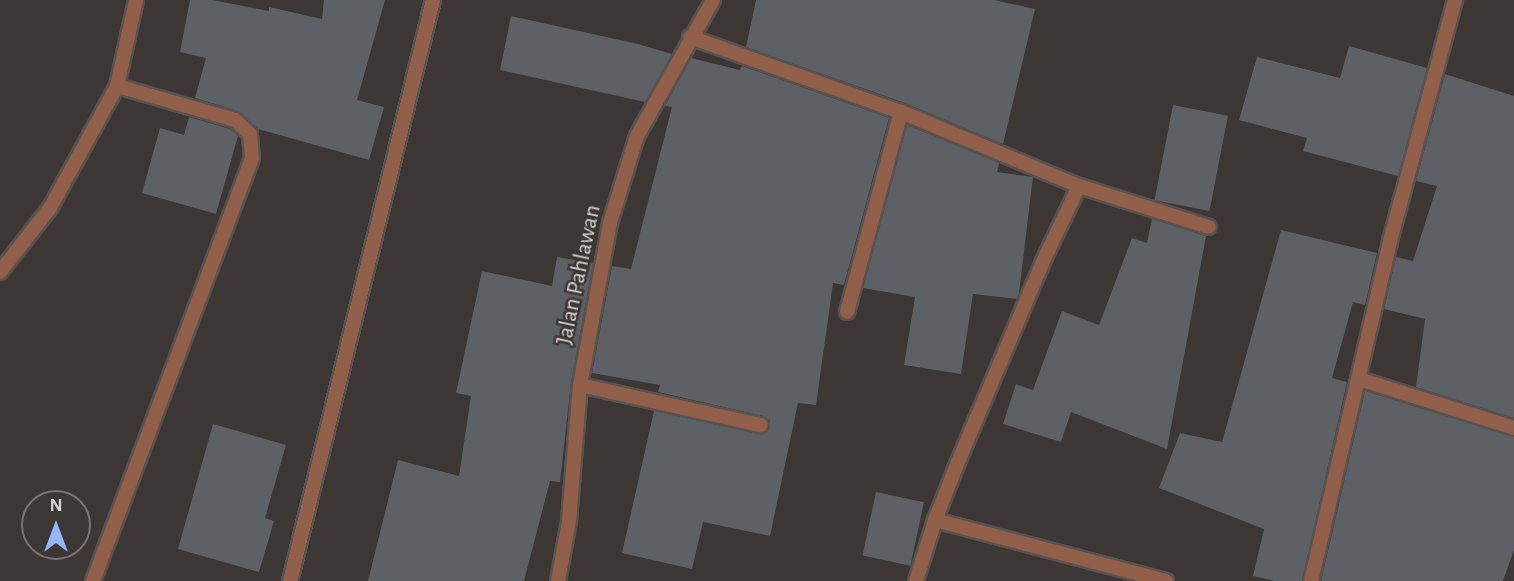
<!DOCTYPE html>
<style>
body{margin:0}
#map{position:relative;width:1514px;height:581px;overflow:hidden;background:#3c3634;font-family:"Alegreya Sans",sans-serif}
div>[style]{position:absolute}
.building>*{inset:0;background:#5d6065;transform-origin:0 0}
.roads{filter:drop-shadow(2px 0 #585250) drop-shadow(-2px 0 #585250) drop-shadow(0 2px #585250) drop-shadow(0 -2px #585250)}
.minor>*{height:14px;margin:-7px;padding:0 7px;transform-origin:7px;border-radius:7px;background:#925f4b}
span{translate:-50% -50%;white-space:nowrap;text-align:center;line-height:1.15;-webkit-text-stroke:5px #3c3634;paint-order:stroke}
.street-label{font-size:24px;color:#d6d2d1}
.north{position:absolute;left:21px;top:490px;width:70px;height:70px;box-sizing:border-box;background:#3c3634;border:2px solid #7a7473;border-radius:50%;rotate:0deg;font-size:19px;font-weight:700;line-height:28px;text-align:center;color:#d6d2d1}
.north::after{content:'';display:block;margin:auto;width:24px;height:32px;background:#92b7fd;clip-path:polygon(50% 0,100% 100%,50% 72%,0 100%)}
</style>
<div id="map">
<div class="building">
<div style="clip-path:polygon(190px 0,212px 0,269px 11px,269px 7px,322px 19px,324px 0,385px 0,357px 100px,384px 107px,369px 160px,258px 129px,238px 111px,195px 98px,206px 58px,180px 52px)"></div>
<div style="clip-path:polygon(756px 0,994px 0,1035px 9px,1003px 144px,905px 103px,746px 47px)"></div>
<div style="clip-path:polygon(511px 16px,638px 44px,672px 54px,645px 102px,500px 70px)"></div>
<div style="clip-path:polygon(1349px 46px,1427px 68px,1398px 176px,1303px 151px,1307px 138px,1239px 120px,1257px 57px,1340px 78px)"></div>
<div style="clip-path:polygon(691px 58px,740px 70px,742px 66px,889px 118px,844px 285px,833px 283px,816px 405px,798px 403px,770px 536px,703px 522px,692px 569px,622px 553px,654px 411px,759px 434px,768px 431px,770px 421px,763px 416px,658px 392px,660px 385px,592px 373px,612px 266px,631px 269px,672px 107px,665px 106px)"></div>
<div style="clip-path:polygon(1445px 74px,1514px 96px,1514px 418px,1416px 387px,1425px 319px,1384px 309px,1396px 257px,1413px 261px,1437px 186px,1416px 181px)"></div>
<div style="left:1173px;top:105px;width:56px;height:97px;rotate:11deg"></div>
<div style="clip-path:polygon(189px 117px,230px 129px,238px 136px,216px 214px,142px 193px,160px 128px,184px 135px)"></div>
<div style="clip-path:polygon(907px 125px,999px 163px,997px 172px,1033px 177px,1019px 293px,1017px 299px,973px 294px,961px 374px,904px 365px,915px 297px,863px 288px)"></div>
<div style="clip-path:polygon(1152px 219px,1206px 236px,1167px 449px,1071px 412px,1061px 442px,1003px 424px,1016px 384px,1033px 390px,1062px 311px,1099px 325px,1132px 238px,1147px 243px)"></div>
<div style="clip-path:polygon(1281px 230px,1377px 253px,1365px 305px,1353px 302px,1332px 378px,1347px 382px,1302px 581px,1275px 581px,1253px 576px,1264px 529px,1159px 488px,1180px 433px,1222px 442px)"></div>
<div style="clip-path:polygon(557px 257px,593px 263px,571px 383px,560px 482px,550px 481px,524px 581px,368px 581px,398px 460px,459px 476px,471px 396px,456px 393px,482px 271px,552px 286px)"></div>
<div style="clip-path:polygon(1365px 391px,1514px 437px,1514px 550px,1503px 581px,1321px 581px)"></div>
<div style="clip-path:polygon(213px 424px,286px 445px,265px 518px,274px 521px,259px 572px,178px 549px)"></div>
<div style="left:876px;top:492px;width:49px;height:65px;rotate:12deg"></div>
</div>
<div class="roads">
<div class="minor">
<div style="left:690px;top:37px;width:224px;rotate:19.6deg"></div>
<div style="left:901px;top:112px;width:207px;rotate:105.1deg"></div>
<div style="left:901px;top:112px;width:193px;rotate:22.6deg"></div>
<div style="left:0;top:272px;width:81px;rotate:-52deg"></div>
<div style="left:50px;top:208px;width:139px;rotate:-61.2deg"></div>
<div style="left:117px;top:86px;width:88px;rotate:-77.5deg"></div>
<div style="left:1359px;top:379px;width:163px;rotate:17.5deg"></div>
<div style="left:580px;top:385px;width:185px;rotate:12.5deg"></div>
<div style="left:935px;top:520px;width:239px;rotate:14.8deg"></div>
<div style="left:93px;top:581px;width:452px;rotate:-69.4deg"></div>
<div style="left:252px;top:158px;width:24px;rotate:-95deg"></div>
<div style="left:250px;top:134px;width:21px;rotate:-137deg"></div>
<div style="left:235px;top:120px;width:123px;rotate:-163.9deg"></div>
<div style="left:290px;top:581px;width:598px;rotate:-76.17deg"></div>
<div style="left:558px;top:581px;width:61px;rotate:-79.6deg"></div>
<div style="left:569px;top:521px;width:136px;rotate:-85.4deg"></div>
<div style="left:580px;top:385px;width:165px;rotate:-79.5deg"></div>
<div style="left:610px;top:223px;width:91px;rotate:-72.8deg"></div>
<div style="left:637px;top:136px;width:156px;rotate:-60.8deg"></div>
<div style="left:916px;top:581px;width:64px;rotate:-72.7deg"></div>
<div style="left:935px;top:520px;width:62px;rotate:-68.4deg"></div>
<div style="left:958px;top:462px;width:225px;rotate:-67deg"></div>
<div style="left:1046px;top:255px;width:76px;rotate:-64.4deg"></div>
<div style="left:1079px;top:186px;width:136px;rotate:17.5deg"></div>
<div style="left:1311px;top:581px;width:349px;rotate:-76.9deg"></div>
<div style="left:1390px;top:241px;width:250px;rotate:-74.9deg"></div>
</div>
</div>
<div class="street-label">
<span style="left:579px;top:275px;rotate:-78deg">Jalan Pahlawan</span>
</div>
<div class="north">N</div>
</div>
